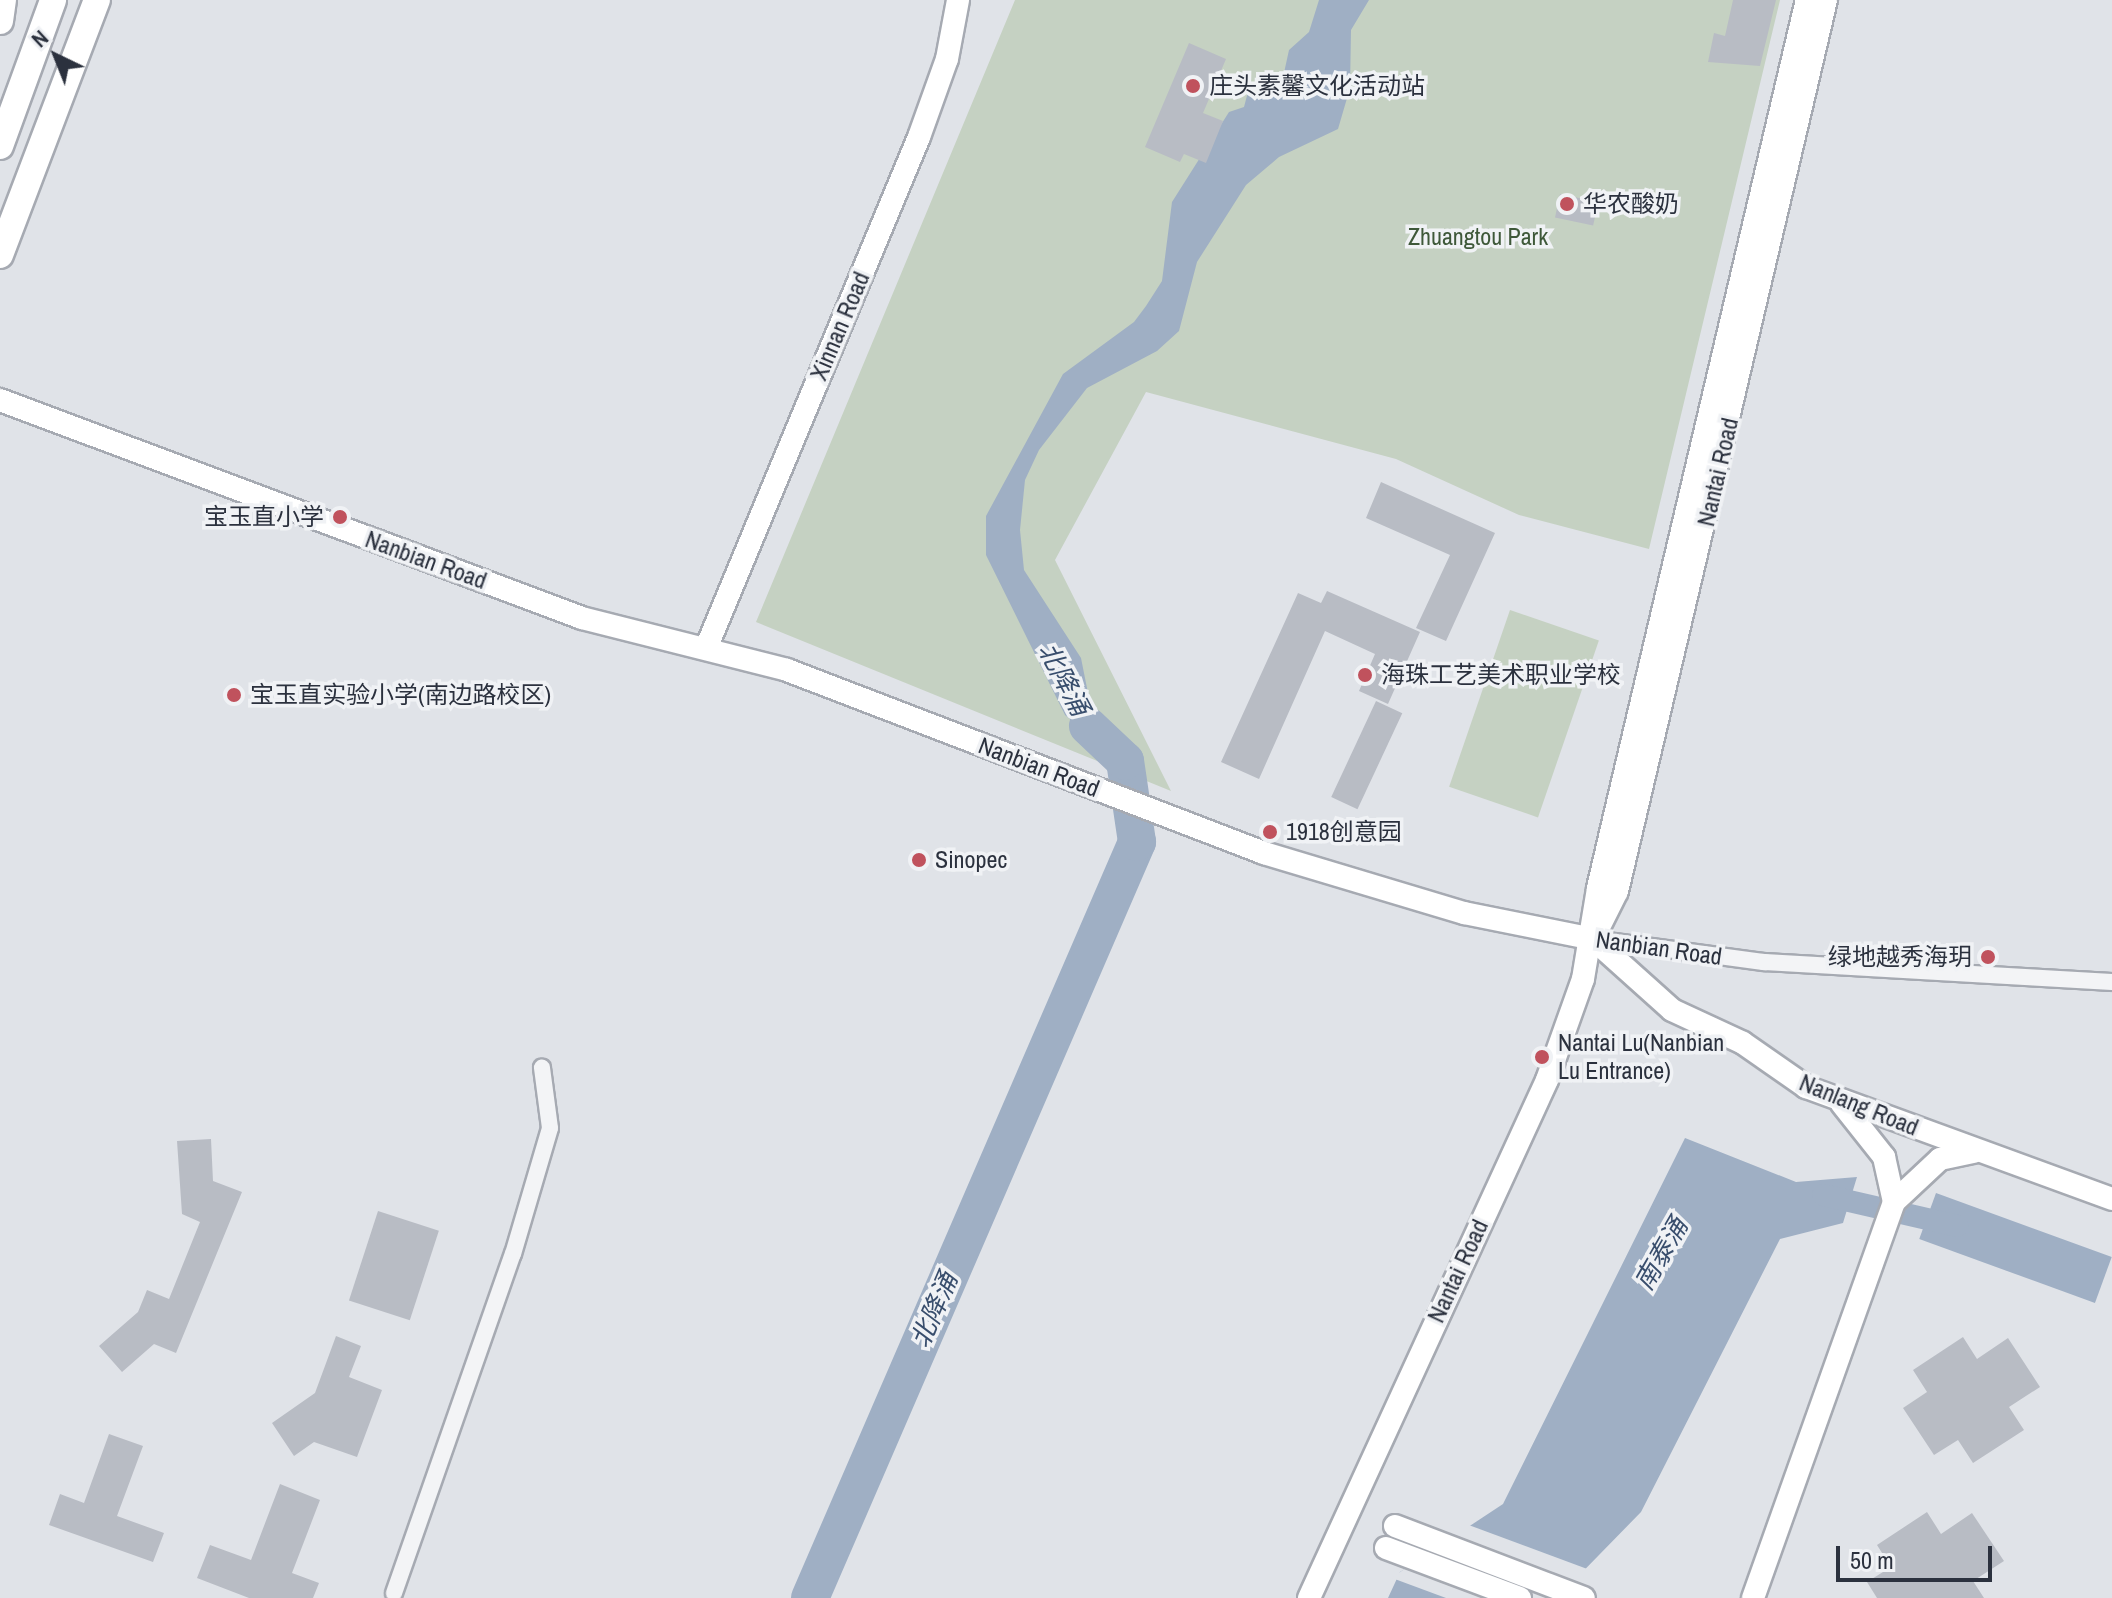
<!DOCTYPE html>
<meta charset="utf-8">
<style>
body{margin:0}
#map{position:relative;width:2112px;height:1598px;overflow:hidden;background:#e0e3e8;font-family:"Archivo Narrow","Noto Sans SC",sans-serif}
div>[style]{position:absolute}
.green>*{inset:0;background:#c5d1c2;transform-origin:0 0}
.water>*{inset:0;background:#9fafc4;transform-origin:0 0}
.pier>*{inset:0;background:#e0e3e8}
.canal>*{height:22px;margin:-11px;padding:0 11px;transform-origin:11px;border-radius:11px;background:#9fafc4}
.river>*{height:38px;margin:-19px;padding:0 19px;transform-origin:19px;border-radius:19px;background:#9fafc4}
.building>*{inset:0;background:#b8bcc4;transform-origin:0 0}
.roads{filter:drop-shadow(2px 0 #a6aab2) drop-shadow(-2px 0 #a6aab2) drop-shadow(0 2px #a6aab2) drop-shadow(0 -2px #a6aab2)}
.street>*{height:16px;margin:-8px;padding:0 8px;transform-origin:8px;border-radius:8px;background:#f3f4f6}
.secondary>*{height:22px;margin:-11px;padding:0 11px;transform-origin:11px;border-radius:11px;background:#fff}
.primary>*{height:26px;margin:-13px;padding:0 13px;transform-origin:13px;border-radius:13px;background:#fff}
.dots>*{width:22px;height:22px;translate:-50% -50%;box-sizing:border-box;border:4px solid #f0f2f5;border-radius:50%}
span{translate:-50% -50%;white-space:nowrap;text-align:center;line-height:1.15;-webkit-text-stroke:7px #f0f2f5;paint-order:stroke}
.poi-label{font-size:24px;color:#2b313e}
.left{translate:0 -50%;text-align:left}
.right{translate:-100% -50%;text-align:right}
.park-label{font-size:24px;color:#3e5839}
.street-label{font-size:24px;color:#2b313e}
.water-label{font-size:26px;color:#394e6d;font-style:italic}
.north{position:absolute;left:16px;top:16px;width:80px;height:80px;-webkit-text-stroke:6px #f0f2f5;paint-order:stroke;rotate:317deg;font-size:22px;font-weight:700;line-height:32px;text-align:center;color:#2b313e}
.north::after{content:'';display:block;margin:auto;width:28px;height:36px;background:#2b313e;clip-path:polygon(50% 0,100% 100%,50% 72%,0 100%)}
.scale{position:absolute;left:1836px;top:1546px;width:156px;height:36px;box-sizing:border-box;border:4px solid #2b313e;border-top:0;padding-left:10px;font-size:24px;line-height:28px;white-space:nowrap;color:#2b313e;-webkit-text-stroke:6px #f0f2f5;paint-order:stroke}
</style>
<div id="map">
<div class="green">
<div style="clip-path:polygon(1015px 0,1780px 0,1649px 549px,1519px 515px,1396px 459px,1146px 392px,1055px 560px,1171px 791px,756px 622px)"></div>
<div style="left:1510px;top:610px;width:94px;height:187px;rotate:19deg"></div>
</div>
<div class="water">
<div style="clip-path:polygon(1319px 0,1369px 0,1351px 30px,1350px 88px,1338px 129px,1279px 157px,1246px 185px,1197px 262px,1179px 331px,1157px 351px,1087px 388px,1039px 450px,1025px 480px,1020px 530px,1024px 570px,1081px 658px,1094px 723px,1125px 761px,1118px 760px,1065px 715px,986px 555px,986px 516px,1063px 374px,1134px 322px,1146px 306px,1162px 281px,1172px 202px,1229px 112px,1244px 107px,1249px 88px,1282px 82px,1289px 50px,1309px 32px)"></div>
<div style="clip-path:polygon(1685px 1138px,1796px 1182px,1857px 1177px,1843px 1223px,1780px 1239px,1641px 1512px,1557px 1598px,1388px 1598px,1400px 1572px,1503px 1504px)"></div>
<div style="left:1936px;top:1193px;width:187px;height:49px;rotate:20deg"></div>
</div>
<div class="pier">
<div style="clip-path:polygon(1466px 1524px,1590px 1570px,1563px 1598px,1446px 1598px,1392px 1578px)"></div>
</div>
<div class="canal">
<div style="left:1823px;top:1195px;width:138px;rotate:13deg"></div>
</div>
<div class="river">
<div style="left:810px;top:1598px;width:824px;rotate:-66.61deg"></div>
<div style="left:1137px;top:842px;width:82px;rotate:-98.4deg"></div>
<div style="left:1125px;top:761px;width:51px;rotate:-136.6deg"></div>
</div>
<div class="building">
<div style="clip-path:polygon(1733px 0,1776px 0,1760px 66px,1708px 62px,1714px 33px,1725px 36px)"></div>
<div style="clip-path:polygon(1189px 43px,1226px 59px,1203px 113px,1223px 121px,1206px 163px,1184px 154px,1180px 162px,1145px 147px)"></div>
<div style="left:1560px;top:194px;width:39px;height:24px;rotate:12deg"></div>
<div style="clip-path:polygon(1381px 482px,1495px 533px,1446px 641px,1416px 628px,1450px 555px,1366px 518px)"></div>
<div style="clip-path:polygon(1327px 591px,1420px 632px,1388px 704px,1359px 691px,1375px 654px,1325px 631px,1259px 779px,1221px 762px,1298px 593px,1321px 603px)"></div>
<div style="left:1376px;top:701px;width:29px;height:106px;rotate:25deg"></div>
<div style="clip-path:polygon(211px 1139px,213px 1181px,242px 1192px,176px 1353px,154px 1344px,122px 1372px,99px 1346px,138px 1312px,147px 1290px,169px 1299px,200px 1222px,182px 1214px,177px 1141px)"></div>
<div style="left:378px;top:1211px;width:64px;height:94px;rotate:18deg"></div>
<div style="clip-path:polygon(336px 1336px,361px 1346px,349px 1377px,382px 1390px,357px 1457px,314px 1442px,294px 1456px,272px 1423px,315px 1393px)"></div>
<div style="clip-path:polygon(1963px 1337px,1977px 1359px,2008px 1338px,2040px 1387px,2009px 1407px,2024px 1430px,1973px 1463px,1958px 1440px,1934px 1455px,1903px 1408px,1927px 1392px,1913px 1370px)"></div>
<div style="clip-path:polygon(109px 1434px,143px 1446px,117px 1516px,164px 1533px,153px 1562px,49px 1525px,60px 1494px,84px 1503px)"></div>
<div style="clip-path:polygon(280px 1484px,320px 1500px,292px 1573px,319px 1583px,313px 1598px,249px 1598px,197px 1578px,210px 1545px,251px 1560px)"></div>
<div style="clip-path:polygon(1927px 1512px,1941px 1534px,1972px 1513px,2004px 1561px,1973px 1581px,1984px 1598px,1877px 1598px,1867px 1582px,1891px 1567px,1877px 1545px)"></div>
</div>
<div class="roads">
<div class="street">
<div style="left:1593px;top:939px;width:173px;rotate:7.7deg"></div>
<div style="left:1764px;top:962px;width:349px;rotate:3.3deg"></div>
<div style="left:394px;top:1593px;width:359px;rotate:-70.7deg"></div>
<div style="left:513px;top:1254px;width:131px;rotate:-73.6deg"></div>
<div style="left:550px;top:1128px;width:61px;rotate:-97.6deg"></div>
</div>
<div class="secondary">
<div style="left:0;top:400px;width:621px;rotate:20.53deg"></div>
<div style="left:582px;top:618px;width:211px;rotate:14.2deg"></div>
<div style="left:787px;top:670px;width:511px;rotate:20.99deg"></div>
<div style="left:1264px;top:853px;width:209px;rotate:16.7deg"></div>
<div style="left:1464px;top:913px;width:132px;rotate:11.4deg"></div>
<div style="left:707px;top:646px;width:551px;rotate:-67.39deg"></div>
<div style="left:919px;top:137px;width:83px;rotate:-70.3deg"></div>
<div style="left:947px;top:59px;width:60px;rotate:-79.4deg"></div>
<div style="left:1599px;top:927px;width:40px;rotate:-63.4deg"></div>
<div style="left:1617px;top:891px;width:915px;rotate:-76.8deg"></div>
<div style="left:1593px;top:939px;width:106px;rotate:41.9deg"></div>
<div style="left:1672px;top:1010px;width:78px;rotate:24.9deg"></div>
<div style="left:1743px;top:1043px;width:77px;rotate:34.9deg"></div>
<div style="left:1806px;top:1087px;width:326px;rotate:20.1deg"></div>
<div style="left:1842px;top:1104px;width:68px;rotate:51.6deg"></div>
<div style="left:1884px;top:1157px;width:46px;rotate:77.5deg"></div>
<div style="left:1395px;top:1526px;width:202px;rotate:20.9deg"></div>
<div style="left:1386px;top:1548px;width:143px;rotate:20.5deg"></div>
<div style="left:1309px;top:1598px;width:570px;rotate:-65.32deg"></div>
<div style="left:1547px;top:1080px;width:107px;rotate:-70.4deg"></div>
<div style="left:1583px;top:979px;width:92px;rotate:-80.6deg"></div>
<div style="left:1598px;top:888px;width:912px;rotate:-76.76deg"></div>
<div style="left:1753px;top:1598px;width:420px;rotate:-70.4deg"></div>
<div style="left:1894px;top:1202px;width:63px;rotate:-43.1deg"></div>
<div style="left:1940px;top:1159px;width:35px;rotate:-12deg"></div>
</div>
<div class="primary">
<div style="left:0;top:21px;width:21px;rotate:-82deg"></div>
<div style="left:0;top:146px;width:155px;rotate:-70deg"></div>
<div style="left:0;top:255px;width:273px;rotate:-69.2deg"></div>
</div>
</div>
<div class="dots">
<div style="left:1193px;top:86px;background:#c0525d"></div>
<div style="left:1567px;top:204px;background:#c0525d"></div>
<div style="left:340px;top:517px;background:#c0525d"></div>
<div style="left:1365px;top:675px;background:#c0525d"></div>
<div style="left:234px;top:695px;background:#c0525d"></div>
<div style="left:1270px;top:832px;background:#c0525d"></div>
<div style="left:919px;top:860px;background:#c0525d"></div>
<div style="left:1988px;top:957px;background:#c0525d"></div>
<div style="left:1542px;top:1057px;background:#c0525d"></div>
</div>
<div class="poi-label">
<span class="left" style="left:1209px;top:86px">庄头素馨文化活动站</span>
<span class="left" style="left:1583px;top:204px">华农酸奶</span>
<span class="right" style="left:324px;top:517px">宝玉直小学</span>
<span class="left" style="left:1381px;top:675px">海珠工艺美术职业学校</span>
<span class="left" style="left:250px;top:695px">宝玉直实验小学(南边路校区)</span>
<span class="left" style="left:1286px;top:832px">1918创意园</span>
<span class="left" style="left:935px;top:860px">Sinopec</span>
<span class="right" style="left:1972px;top:957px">绿地越秀海玥</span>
<span class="left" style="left:1558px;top:1057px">Nantai Lu(Nanbian<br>Lu Entrance)</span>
</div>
<div class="park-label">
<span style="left:1478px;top:237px">Zhuangtou Park</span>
</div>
<div class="street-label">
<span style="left:840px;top:326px;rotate:-67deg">Xinnan Road</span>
<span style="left:1718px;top:472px;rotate:-77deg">Nantai Road</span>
<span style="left:426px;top:560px;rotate:20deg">Nanbian Road</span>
<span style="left:1039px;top:767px;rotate:21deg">Nanbian Road</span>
<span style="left:1659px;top:948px;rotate:8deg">Nanbian Road</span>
<span style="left:1859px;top:1105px;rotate:22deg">Nanlang Road</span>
<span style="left:1458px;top:1271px;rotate:-65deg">Nantai Road</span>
</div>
<div class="water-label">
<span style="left:1064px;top:679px;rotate:62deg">北降涌</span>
<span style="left:1661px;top:1254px;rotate:-60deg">南泰涌</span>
<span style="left:934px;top:1310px;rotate:-67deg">北降涌</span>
</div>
<div class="north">N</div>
<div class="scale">50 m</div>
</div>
